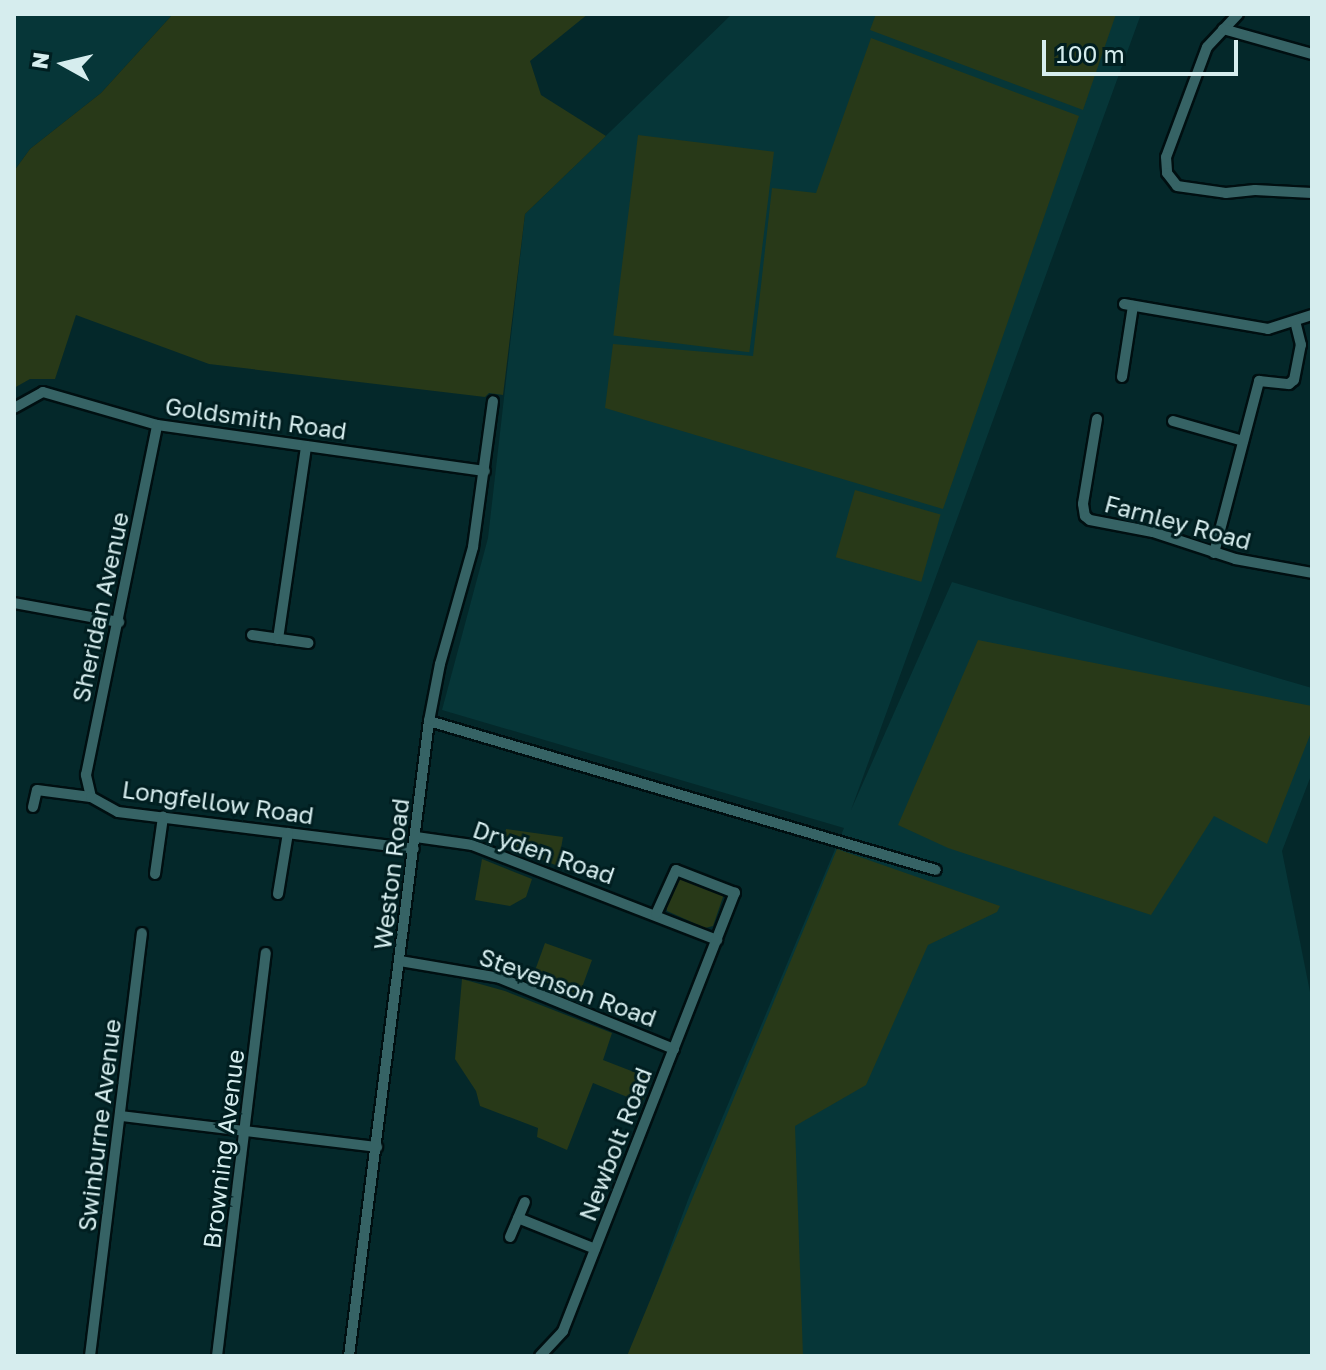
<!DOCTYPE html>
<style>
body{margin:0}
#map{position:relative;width:1326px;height:1370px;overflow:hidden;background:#04282a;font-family:"Golos Text",sans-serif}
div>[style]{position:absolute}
.built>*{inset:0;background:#063638}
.green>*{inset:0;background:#283918;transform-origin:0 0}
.roads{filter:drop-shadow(2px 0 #000f11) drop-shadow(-2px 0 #000f11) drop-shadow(0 2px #000f11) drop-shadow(0 -2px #000f11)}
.street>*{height:10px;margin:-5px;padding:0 5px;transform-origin:5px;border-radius:5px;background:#366365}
span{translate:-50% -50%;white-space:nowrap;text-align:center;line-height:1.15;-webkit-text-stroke:6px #001e20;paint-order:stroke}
.street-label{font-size:24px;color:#d6edee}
.frame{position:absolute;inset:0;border:16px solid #d6edee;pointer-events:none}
.north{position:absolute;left:24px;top:24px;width:80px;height:80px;-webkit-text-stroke:6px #001e20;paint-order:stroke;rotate:278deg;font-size:22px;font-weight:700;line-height:32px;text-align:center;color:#d6edee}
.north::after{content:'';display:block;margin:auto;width:28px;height:36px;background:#d6edee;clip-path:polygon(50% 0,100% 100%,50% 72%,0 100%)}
.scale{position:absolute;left:1042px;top:40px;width:196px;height:36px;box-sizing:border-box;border:4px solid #d6edee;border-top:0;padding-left:10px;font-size:24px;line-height:28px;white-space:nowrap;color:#d6edee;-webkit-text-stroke:6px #001e20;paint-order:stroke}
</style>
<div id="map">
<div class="built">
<div style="clip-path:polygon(14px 14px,173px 14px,101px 93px,30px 149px,14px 171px)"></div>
<div style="clip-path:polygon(732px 14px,1141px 14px,851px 810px,952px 582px,1312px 688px,1312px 773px,1282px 851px,1312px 1002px,1312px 1356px,630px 1356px,689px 1197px,844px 828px,442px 710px,488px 538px,525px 214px)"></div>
</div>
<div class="green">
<div style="clip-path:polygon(173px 14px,588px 14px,530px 61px,541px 95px,606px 136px,525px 214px,503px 395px,489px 393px,485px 397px,209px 364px,76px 315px,55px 379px,30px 379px,14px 388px,14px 171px,30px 149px,101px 93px)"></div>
<div style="clip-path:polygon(876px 14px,1116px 14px,1083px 110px,870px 30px)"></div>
<div style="clip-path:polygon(871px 38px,1079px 116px,943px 509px,605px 408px,613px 344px,753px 356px,772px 188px,816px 193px)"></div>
<div style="left:638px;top:135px;width:137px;height:202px;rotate:7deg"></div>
<div style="left:855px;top:490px;width:89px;height:70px;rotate:16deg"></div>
<div style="clip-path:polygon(978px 640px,1312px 706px,1312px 730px,1267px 844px,1214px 816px,1151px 915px,948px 848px,898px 825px)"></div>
<div style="clip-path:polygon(506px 829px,563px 837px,558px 866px,503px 845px)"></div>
<div style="clip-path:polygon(837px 849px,1000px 906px,997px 912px,928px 945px,866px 1085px,795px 1126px,803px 1356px,627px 1356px)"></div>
<div style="clip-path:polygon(482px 859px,532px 879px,526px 897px,510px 906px,475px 900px)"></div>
<div style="clip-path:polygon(681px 877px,724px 894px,713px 926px,705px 928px,667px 911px,667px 902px)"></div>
<div style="left:545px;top:943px;width:50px;height:37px;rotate:20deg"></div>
<div style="clip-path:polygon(462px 979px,505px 991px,612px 1033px,603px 1060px,652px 1079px,642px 1103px,593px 1083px,567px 1150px,537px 1137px,538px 1128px,480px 1106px,476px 1091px,455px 1059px)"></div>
</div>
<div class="roads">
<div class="street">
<div style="left:1238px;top:14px;width:45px;rotate:133.2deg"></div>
<div style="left:1207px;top:47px;width:117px;rotate:110.4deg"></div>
<div style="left:1166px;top:157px;width:16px;rotate:86deg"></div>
<div style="left:1167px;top:173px;width:16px;rotate:52deg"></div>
<div style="left:1177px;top:186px;width:49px;rotate:8.1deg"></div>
<div style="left:1226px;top:193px;width:29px;rotate:-6deg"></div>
<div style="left:1255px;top:190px;width:57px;rotate:3deg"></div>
<div style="left:1223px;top:29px;width:92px;rotate:15.7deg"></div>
<div style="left:1124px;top:304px;width:146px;rotate:9.8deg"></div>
<div style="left:1268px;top:329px;width:46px;rotate:-17.7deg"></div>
<div style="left:1122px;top:377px;width:72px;rotate:-81.2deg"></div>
<div style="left:14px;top:408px;width:33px;rotate:-29deg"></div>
<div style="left:43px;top:392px;width:119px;rotate:16.1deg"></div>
<div style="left:157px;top:425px;width:331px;rotate:8deg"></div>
<div style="left:1097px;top:419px;width:86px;rotate:99.4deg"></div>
<div style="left:1083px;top:504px;width:12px;rotate:81deg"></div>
<div style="left:1085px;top:516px;width:6px;rotate:39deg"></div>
<div style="left:1090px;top:520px;width:64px;rotate:10.8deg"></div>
<div style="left:1153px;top:532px;width:86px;rotate:18.2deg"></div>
<div style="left:1235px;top:559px;width:78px;rotate:10.3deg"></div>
<div style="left:1173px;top:421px;width:73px;rotate:15.9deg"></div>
<div style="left:1214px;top:553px;width:178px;rotate:-75.3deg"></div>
<div style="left:1259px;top:381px;width:30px;rotate:6deg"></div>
<div style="left:1289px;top:384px;width:6px;rotate:-39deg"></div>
<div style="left:1294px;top:380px;width:36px;rotate:-79deg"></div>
<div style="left:1301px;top:345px;width:25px;rotate:-104deg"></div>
<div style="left:14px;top:603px;width:107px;rotate:10.3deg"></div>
<div style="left:252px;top:635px;width:57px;rotate:8.1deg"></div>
<div style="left:278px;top:639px;width:195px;rotate:-81.7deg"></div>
<div style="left:429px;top:721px;width:528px;rotate:16.38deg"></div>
<div style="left:91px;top:797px;width:23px;rotate:-103deg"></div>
<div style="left:86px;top:775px;width:357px;rotate:-78.5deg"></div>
<div style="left:33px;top:807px;width:17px;rotate:-77deg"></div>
<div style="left:37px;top:790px;width:54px;rotate:7.4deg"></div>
<div style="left:91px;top:797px;width:31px;rotate:29deg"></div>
<div style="left:118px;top:812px;width:298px;rotate:7.1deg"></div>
<div style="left:416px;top:837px;width:57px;rotate:8.1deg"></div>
<div style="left:472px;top:845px;width:263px;rotate:21.2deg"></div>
<div style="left:155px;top:874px;width:58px;rotate:-82deg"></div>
<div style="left:278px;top:894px;width:62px;rotate:-80.7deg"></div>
<div style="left:400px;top:961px;width:101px;rotate:9.6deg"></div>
<div style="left:500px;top:978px;width:188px;rotate:22.2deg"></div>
<div style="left:121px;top:1116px;width:258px;rotate:6.9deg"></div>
<div style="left:518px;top:1218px;width:83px;rotate:21.9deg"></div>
<div style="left:510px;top:1237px;width:38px;rotate:-67deg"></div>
<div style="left:90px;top:1356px;width:426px;rotate:-83deg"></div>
<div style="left:217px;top:1356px;width:406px;rotate:-83.1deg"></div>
<div style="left:349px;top:1356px;width:640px;rotate:-82.82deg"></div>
<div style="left:429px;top:721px;width:58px;rotate:-79.1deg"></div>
<div style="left:440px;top:664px;width:122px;rotate:-74.2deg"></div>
<div style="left:473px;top:547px;width:147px;rotate:-82.2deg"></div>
<div style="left:540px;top:1356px;width:34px;rotate:-47deg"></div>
<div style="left:563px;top:1331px;width:471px;rotate:-68.6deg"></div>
<div style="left:735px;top:893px;width:63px;rotate:-158.7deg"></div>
<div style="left:676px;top:870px;width:48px;rotate:114.4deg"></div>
</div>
</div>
<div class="street-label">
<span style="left:256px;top:418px;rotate:8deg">Goldsmith Road</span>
<span style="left:1178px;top:522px;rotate:15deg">Farnley Road</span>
<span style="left:100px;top:607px;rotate:-78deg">Sheridan Avenue</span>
<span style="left:218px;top:802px;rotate:8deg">Longfellow Road</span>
<span style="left:544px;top:852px;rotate:19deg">Dryden Road</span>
<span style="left:391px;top:874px;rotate:-83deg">Weston Road</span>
<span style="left:568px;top:987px;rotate:20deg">Stevenson Road</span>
<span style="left:99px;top:1125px;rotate:-83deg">Swinburne Avenue</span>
<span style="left:615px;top:1144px;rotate:-69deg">Newbolt Road</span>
<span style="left:223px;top:1149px;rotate:-83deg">Browning Avenue</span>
</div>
<div class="frame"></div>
<div class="north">N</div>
<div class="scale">100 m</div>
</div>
